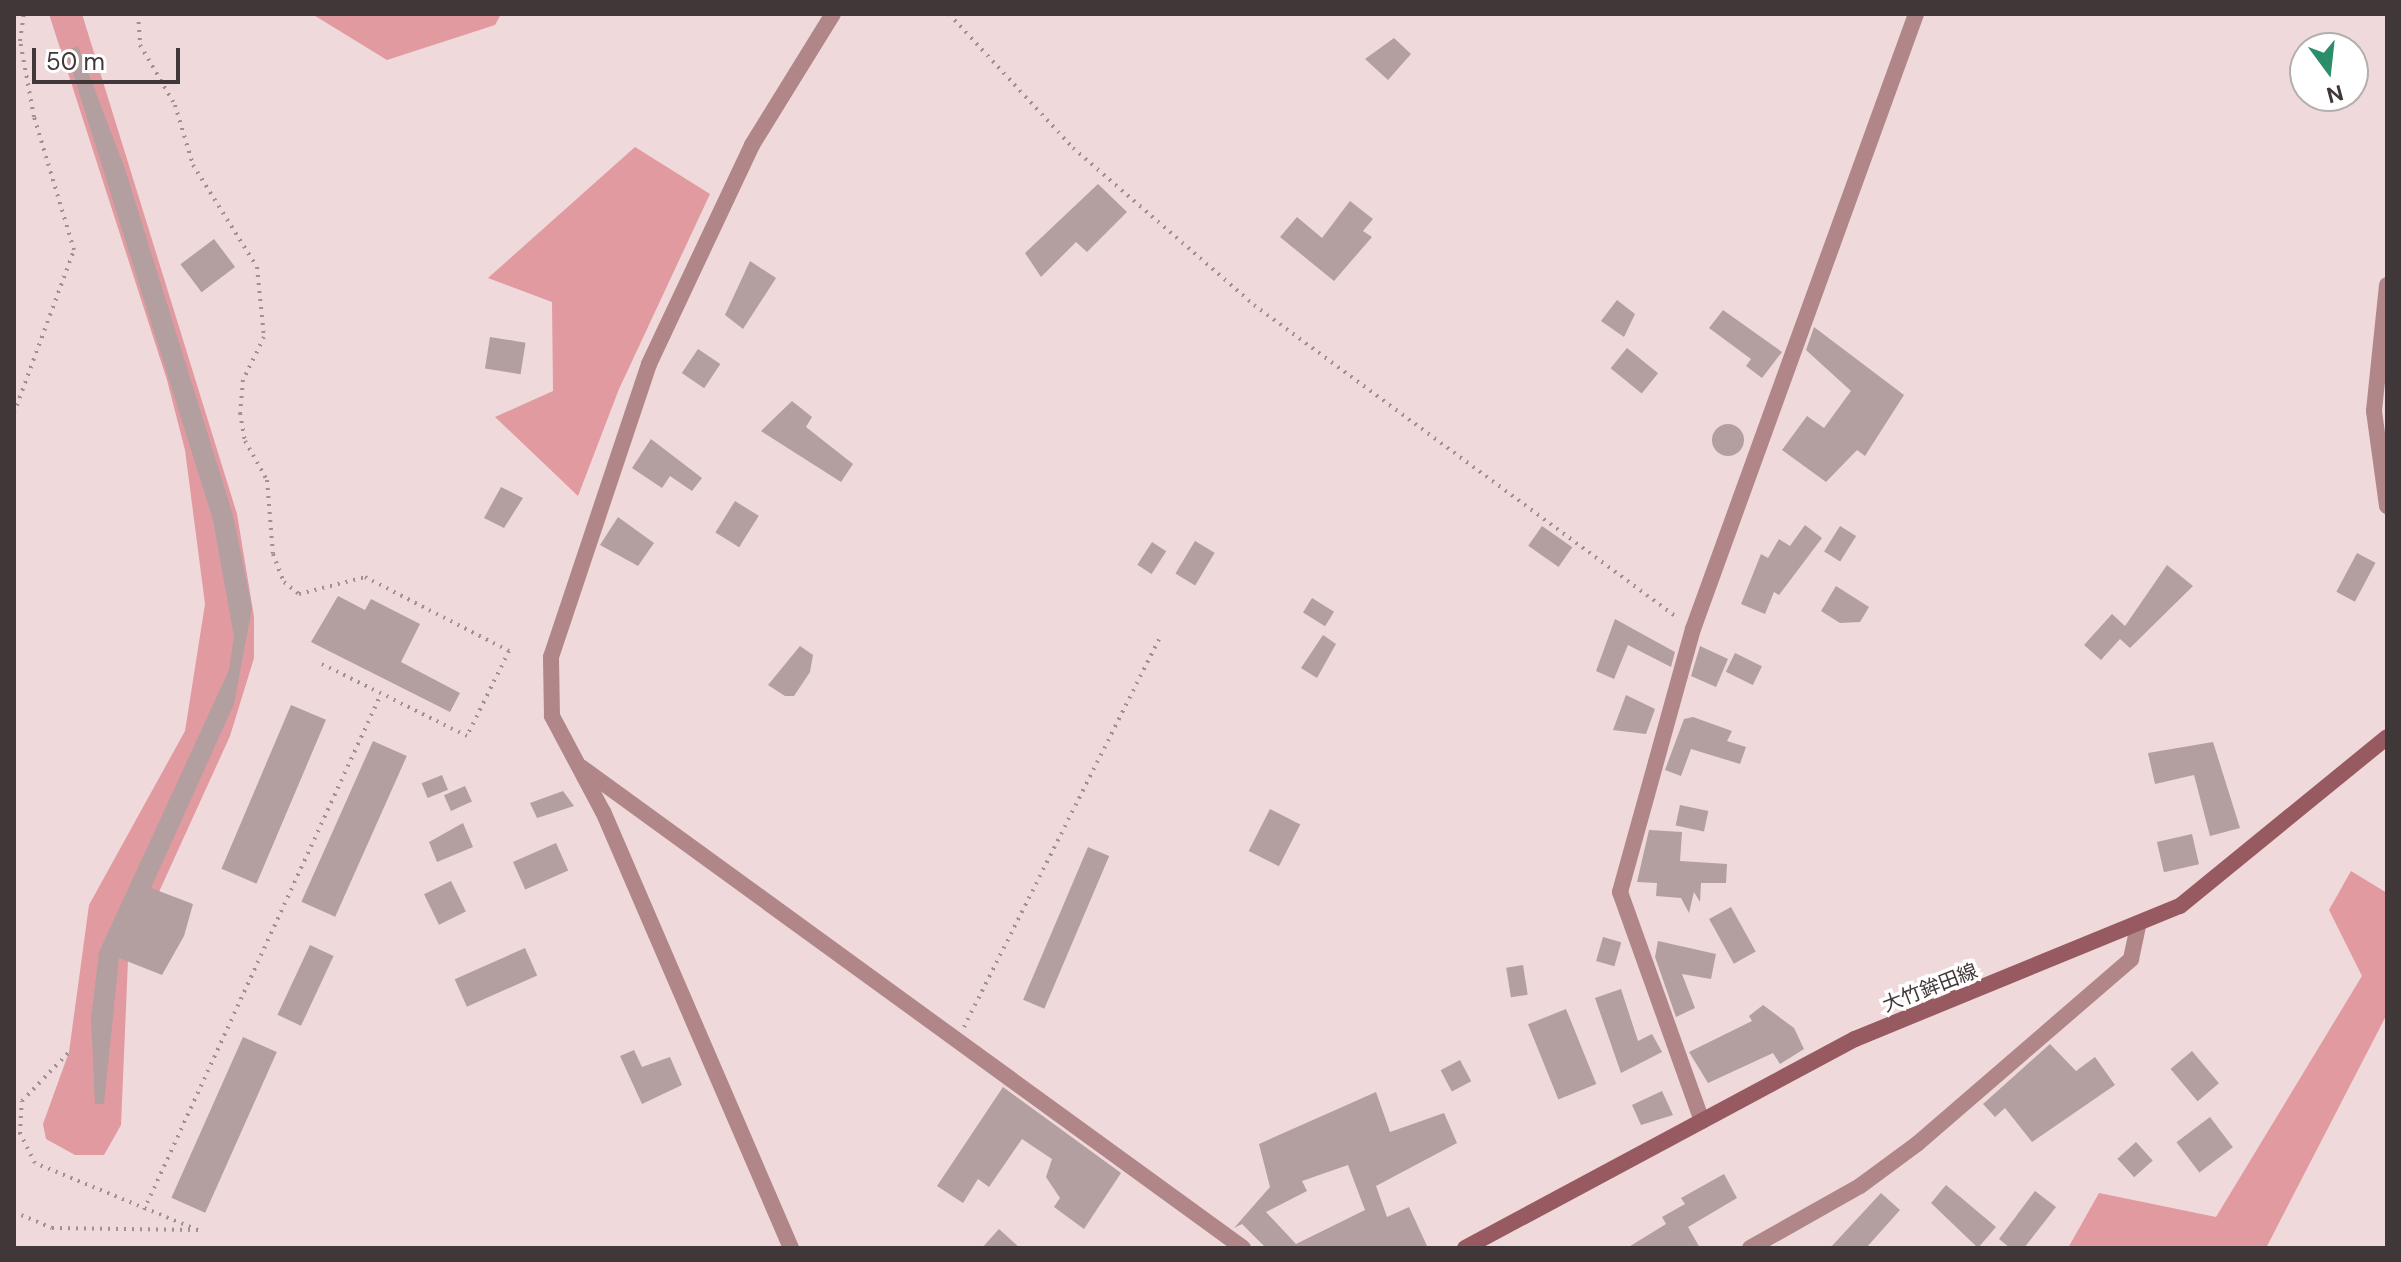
<!DOCTYPE html>
<meta charset="utf-8">
<style>
body{margin:0}
#map{position:relative;width:2401px;height:1262px;overflow:hidden;background:#efd9db;font-family:"DM Sans","Noto Sans JP",sans-serif}
div>[style]{position:absolute}
.green>*{inset:0;background:#e19aa0}
.building>*{inset:0;background:#b39fa0;transform-origin:0 0}
.round{border-radius:50%}
.path>*{height:4px;margin-top:-2px;transform-origin:0;background:repeating-linear-gradient(90deg,#a09091 0 2px,transparent 0 8px)}
.minor>*{height:16px;margin:-8px;padding:0 8px;transform-origin:8px;border-radius:8px;background:#b18689}
.tertiary>*{height:16px;margin:-8px;padding:0 8px;transform-origin:8px;border-radius:8px;background:#b18689}
.secondary>*{height:16px;margin:-8px;padding:0 8px;transform-origin:8px;border-radius:8px;background:#975a60}
span{translate:-50% -50%;white-space:nowrap;text-align:center;line-height:1.15;-webkit-text-stroke:7px #fff;paint-order:stroke}
.street-label{font-size:20px;color:#403738}
.frame{position:absolute;inset:0;border:16px solid #403738;pointer-events:none}
.north{position:absolute;left:2289px;top:32px;width:80px;height:80px;box-sizing:border-box;background:#fff;border:2px solid #b3afaf;border-radius:50%;rotate:165deg;font-size:22px;font-weight:700;line-height:32px;text-align:center;color:#403738}
.north::after{content:'';display:block;margin:auto;width:28px;height:36px;background:#2b8e68;clip-path:polygon(50% 0,100% 100%,50% 72%,0 100%)}
.scale{position:absolute;left:32px;top:48px;width:148px;height:36px;box-sizing:border-box;border:4px solid #403738;border-top:0;padding-left:10px;font-size:24px;line-height:28px;white-space:nowrap;color:#403738;-webkit-text-stroke:6px #fff;paint-order:stroke}
</style>
<div id="map">
<div class="green">
<div style="clip-path:polygon(49px 14px,82px 14px,237px 514px,254px 617px,254px 658px,230px 736px,128px 960px,121px 1125px,104px 1155px,75px 1155px,46px 1139px,43px 1124px,69px 1052px,89px 905px,185px 731px,205px 604px,185px 450px,167px 380px)"></div>
<div style="clip-path:polygon(312px 14px,501px 14px,495px 25px,387px 60px)"></div>
<div style="clip-path:polygon(635px 147px,710px 194px,619px 389px,578px 496px,495px 417px,553px 391px,552px 302px,488px 278px)"></div>
<div style="clip-path:polygon(2351px 871px,2387px 893px,2387px 1014px,2266px 1248px,2068px 1248px,2099px 1193px,2216px 1217px,2362px 976px,2329px 910px)"></div>
</div>
<div class="building">
<div style="clip-path:polygon(1394px 38px,1411px 54px,1388px 80px,1365px 59px)"></div>
<div style="clip-path:polygon(78px 46px,125px 169px,233px 515px,252px 608px,234px 704px,151px 888px,193px 904px,184px 936px,162px 975px,119px 958px,104px 1104px,95px 1104px,91px 1018px,99px 952px,229px 670px,234px 637px,213px 520px,66px 51px)"></div>
<div style="clip-path:polygon(1098px 184px,1127px 212px,1087px 252px,1076px 242px,1041px 277px,1025px 253px)"></div>
<div style="clip-path:polygon(1350px 201px,1373px 219px,1363px 231px,1372px 237px,1334px 281px,1280px 237px,1297px 217px,1322px 238px)"></div>
<div style="left:214px;top:239px;width:35px;height:42px;rotate:53deg"></div>
<div style="clip-path:polygon(750px 261px,776px 278px,743px 329px,725px 315px)"></div>
<div style="clip-path:polygon(1617px 300px,1635px 314px,1624px 337px,1601px 321px)"></div>
<div style="clip-path:polygon(1723px 310px,1782px 352px,1762px 378px,1746px 366px,1751px 359px,1709px 328px)"></div>
<div style="clip-path:polygon(1814px 327px,1904px 395px,1865px 456px,1857px 450px,1826px 482px,1782px 450px,1807px 416px,1824px 428px,1851px 391px,1806px 350px)"></div>
<div style="left:490px;top:337px;width:36px;height:32px;rotate:9deg"></div>
<div style="left:1627px;top:348px;width:40px;height:26px;rotate:39deg"></div>
<div style="left:698px;top:349px;width:27px;height:29px;rotate:34deg"></div>
<div style="clip-path:polygon(792px 401px,812px 417px,806px 427px,853px 464px,841px 482px,761px 431px)"></div>
<div class="round" style="left:1712px;top:424px;width:32px;height:32px"></div>
<div style="clip-path:polygon(651px 439px,702px 478px,692px 491px,670px 476px,662px 488px,632px 468px)"></div>
<div style="clip-path:polygon(501px 487px,523px 498px,504px 528px,484px 518px)"></div>
<div style="left:735px;top:501px;width:28px;height:37px;rotate:32deg"></div>
<div style="clip-path:polygon(618px 517px,654px 543px,638px 566px,600px 545px)"></div>
<div style="clip-path:polygon(1805px 525px,1822px 538px,1779px 595px,1774px 592px,1765px 614px,1741px 604px,1761px 554px,1768px 558px,1779px 539px,1790px 546px)"></div>
<div style="left:1542px;top:526px;width:37px;height:24px;rotate:35deg"></div>
<div style="left:1840px;top:526px;width:19px;height:30px;rotate:32deg"></div>
<div style="left:1195px;top:541px;width:23px;height:38px;rotate:31deg"></div>
<div style="left:1152px;top:542px;width:17px;height:27px;rotate:33deg"></div>
<div style="left:2357px;top:553px;width:21px;height:44px;rotate:28deg"></div>
<div style="clip-path:polygon(2167px 565px,2193px 586px,2130px 648px,2120px 639px,2101px 660px,2084px 645px,2112px 614px,2125px 626px)"></div>
<div style="clip-path:polygon(1836px 586px,1869px 607px,1860px 622px,1840px 623px,1821px 611px)"></div>
<div style="clip-path:polygon(338px 596px,365px 610px,371px 599px,420px 624px,401px 662px,460px 693px,450px 712px,311px 642px)"></div>
<div style="left:1312px;top:598px;width:26px;height:17px;rotate:32deg"></div>
<div style="clip-path:polygon(1615px 619px,1675px 652px,1671px 667px,1628px 645px,1614px 679px,1596px 671px)"></div>
<div style="clip-path:polygon(1323px 635px,1336px 644px,1317px 678px,1301px 668px)"></div>
<div style="clip-path:polygon(800px 646px,813px 655px,810px 672px,794px 696px,785px 696px,768px 685px)"></div>
<div style="clip-path:polygon(1700px 646px,1728px 659px,1716px 687px,1691px 676px)"></div>
<div style="left:1735px;top:653px;width:30px;height:21px;rotate:26deg"></div>
<div style="clip-path:polygon(1626px 695px,1655px 709px,1646px 734px,1613px 730px)"></div>
<div style="left:291px;top:705px;width:38px;height:178px;rotate:23deg"></div>
<div style="clip-path:polygon(1693px 717px,1732px 731px,1727px 741px,1746px 747px,1740px 764px,1691px 749px,1681px 776px,1665px 770px,1684px 719px)"></div>
<div style="left:373px;top:741px;width:37px;height:176px;rotate:24deg"></div>
<div style="clip-path:polygon(2213px 742px,2240px 828px,2210px 836px,2194px 775px,2155px 784px,2148px 753px)"></div>
<div style="left:442px;top:775px;width:16px;height:22px;rotate:68deg"></div>
<div style="left:465px;top:786px;width:17px;height:23px;rotate:66deg"></div>
<div style="clip-path:polygon(563px 791px,574px 806px,537px 818px,530px 803px)"></div>
<div style="left:1680px;top:805px;width:29px;height:21px;rotate:12deg"></div>
<div style="left:1270px;top:809px;width:34px;height:47px;rotate:27deg"></div>
<div style="clip-path:polygon(463px 823px,473px 847px,437px 862px,429px 842px)"></div>
<div style="clip-path:polygon(1649px 830px,1682px 832px,1680px 861px,1727px 864px,1726px 883px,1701px 883px,1700px 902px,1694px 892px,1689px 913px,1681px 898px,1656px 896px,1657px 883px,1637px 882px)"></div>
<div style="left:2192px;top:834px;width:31px;height:36px;rotate:77deg"></div>
<div style="left:556px;top:843px;width:30px;height:47px;rotate:66deg"></div>
<div style="left:1088px;top:847px;width:23px;height:166px;rotate:23deg"></div>
<div style="left:451px;top:881px;width:34px;height:30px;rotate:64deg"></div>
<div style="left:1731px;top:907px;width:51px;height:25px;rotate:61deg"></div>
<div style="left:1603px;top:937px;width:19px;height:25px;rotate:16deg"></div>
<div style="clip-path:polygon(1658px 941px,1716px 954px,1711px 979px,1682px 974px,1695px 1008px,1676px 1017px,1655px 957px)"></div>
<div style="left:310px;top:945px;width:26px;height:77px;rotate:25deg"></div>
<div style="left:525px;top:948px;width:30px;height:77px;rotate:66deg"></div>
<div style="left:1523px;top:965px;width:30px;height:17px;rotate:81deg"></div>
<div style="clip-path:polygon(1621px 989px,1638px 1041px,1652px 1034px,1662px 1052px,1621px 1073px,1595px 998px)"></div>
<div style="clip-path:polygon(1763px 1005px,1794px 1028px,1804px 1049px,1780px 1064px,1773px 1053px,1708px 1083px,1689px 1052px,1752px 1021px,1749px 1016px)"></div>
<div style="left:1566px;top:1009px;width:81px;height:41px;rotate:68deg"></div>
<div style="left:243px;top:1037px;width:37px;height:176px;rotate:24deg"></div>
<div style="clip-path:polygon(2050px 1044px,2076px 1071px,2095px 1057px,2115px 1085px,2032px 1142px,2005px 1108px,1995px 1117px,1983px 1104px)"></div>
<div style="clip-path:polygon(634px 1050px,642px 1067px,670px 1057px,682px 1085px,642px 1104px,620px 1056px)"></div>
<div style="left:2192px;top:1051px;width:42px;height:28px;rotate:50deg"></div>
<div style="left:1460px;top:1060px;width:24px;height:22px;rotate:62deg"></div>
<div style="clip-path:polygon(1003px 1087px,1121px 1173px,1084px 1229px,1054px 1207px,1060px 1198px,1046px 1177px,1052px 1159px,1022px 1139px,989px 1187px,978px 1179px,963px 1203px,937px 1186px)"></div>
<div style="clip-path:polygon(1662px 1091px,1673px 1115px,1641px 1125px,1632px 1105px)"></div>
<div style="clip-path:polygon(evenodd,1376px 1092px,1390px 1132px,1444px 1113px,1457px 1143px,1376px 1186px,1387px 1217px,1409px 1207px,1428px 1248px,1266px 1248px,1242px 1224px,1234px 1228px,1270px 1187px,1259px 1144px,1376px 1092px,1348px 1165px,1365px 1210px,1296px 1244px,1266px 1212px,1307px 1191px,1302px 1181px,1348px 1165px)"></div>
<div style="left:2210px;top:1117px;width:38px;height:42px;rotate:53deg"></div>
<div style="left:2136px;top:1142px;width:25px;height:25px;rotate:48deg"></div>
<div style="clip-path:polygon(1724px 1174px,1737px 1198px,1688px 1227px,1700px 1248px,1627px 1248px,1666px 1224px,1662px 1217px,1685px 1204px,1681px 1198px)"></div>
<div style="clip-path:polygon(1946px 1185px,1996px 1227px,1978px 1248px,1931px 1203px)"></div>
<div style="clip-path:polygon(2035px 1191px,2056px 1207px,2024px 1248px,2010px 1248px,1999px 1239px)"></div>
<div style="clip-path:polygon(1881px 1193px,1900px 1210px,1866px 1248px,1830px 1248px)"></div>
<div style="clip-path:polygon(999px 1229px,1020px 1248px,982px 1248px)"></div>
</div>
<div class="path">
<div style="left:138px;top:14px;width:31px;rotate:86deg"></div>
<div style="left:140px;top:45px;width:69px;rotate:59.7deg"></div>
<div style="left:175px;top:105px;width:63px;rotate:73.3deg"></div>
<div style="left:193px;top:165px;width:120px;rotate:57.9deg"></div>
<div style="left:257px;top:267px;width:70px;rotate:84.3deg"></div>
<div style="left:264px;top:337px;width:48px;rotate:116deg"></div>
<div style="left:243px;top:380px;width:33px;rotate:95deg"></div>
<div style="left:240px;top:413px;width:28px;rotate:80deg"></div>
<div style="left:245px;top:441px;width:45px;rotate:60.6deg"></div>
<div style="left:267px;top:480px;width:74px;rotate:85.4deg"></div>
<div style="left:273px;top:554px;width:30px;rotate:69deg"></div>
<div style="left:284px;top:582px;width:19px;rotate:39deg"></div>
<div style="left:299px;top:594px;width:68px;rotate:-14.4deg"></div>
<div style="left:365px;top:577px;width:162px;rotate:27.2deg"></div>
<div style="left:509px;top:651px;width:95px;rotate:116.3deg"></div>
<div style="left:467px;top:736px;width:162px;rotate:-153.6deg"></div>
<div style="left:949px;top:14px;width:183px;rotate:47.2deg"></div>
<div style="left:1073px;top:148px;width:240px;rotate:40.9deg"></div>
<div style="left:1254px;top:305px;width:527px;rotate:36.44deg"></div>
<div style="left:14px;top:413px;width:174px;rotate:-69.8deg"></div>
<div style="left:74px;top:250px;width:139px;rotate:-106.7deg"></div>
<div style="left:34px;top:117px;width:77px;rotate:-100.4deg"></div>
<div style="left:20px;top:41px;width:27px;rotate:-82deg"></div>
<div style="left:964px;top:1027px;width:438px;rotate:-63.3deg"></div>
<div style="left:144px;top:1210px;width:568px;rotate:-65.33deg"></div>
<div style="left:14px;top:1212px;width:41px;rotate:22.8deg"></div>
<div style="left:52px;top:1228px;width:146px;rotate:0.8deg"></div>
<div style="left:198px;top:1230px;width:176px;rotate:-157.7deg"></div>
<div style="left:35px;top:1163px;width:33px;rotate:-117deg"></div>
<div style="left:20px;top:1134px;width:33px;rotate:-87deg"></div>
<div style="left:22px;top:1101px;width:68px;rotate:-46.2deg"></div>
</div>
<div class="minor">
<div style="left:581px;top:767px;width:818px;rotate:36deg"></div>
<div style="left:1702px;top:1121px;width:243px;rotate:-109.7deg"></div>
<div style="left:1620px;top:892px;width:273px;rotate:-74.5deg"></div>
<div style="left:1693px;top:629px;width:654px;rotate:-70.07deg"></div>
<div style="left:791px;top:1248px;width:475px;rotate:-113.3deg"></div>
<div style="left:603px;top:812px;width:109px;rotate:-118deg"></div>
<div style="left:552px;top:716px;width:59px;rotate:-91deg"></div>
<div style="left:551px;top:657px;width:309px;rotate:-71.5deg"></div>
<div style="left:649px;top:364px;width:242px;rotate:-64.8deg"></div>
<div style="left:752px;top:145px;width:154px;rotate:-58.3deg"></div>
<div style="left:1750px;top:1248px;width:126px;rotate:-29.4deg"></div>
<div style="left:1860px;top:1186px;width:71px;rotate:-36.4deg"></div>
<div style="left:1917px;top:1144px;width:283px;rotate:-40.8deg"></div>
<div style="left:2131px;top:959px;width:33px;rotate:-78deg"></div>
</div>
<div class="tertiary">
<div style="left:2387px;top:285px;width:127px;rotate:95.9deg"></div>
<div style="left:2374px;top:411px;width:96px;rotate:82.2deg"></div>
</div>
<div class="secondary">
<div style="left:1465px;top:1248px;width:442px;rotate:-28.2deg"></div>
<div style="left:1855px;top:1039px;width:351px;rotate:-22.3deg"></div>
<div style="left:2180px;top:906px;width:267px;rotate:-39.2deg"></div>
</div>
<div class="street-label">
<span style="left:1930px;top:988px;rotate:-21deg">大竹鉾田線</span>
</div>
<div class="frame"></div>
<div class="north">N</div>
<div class="scale">50 m</div>
</div>
